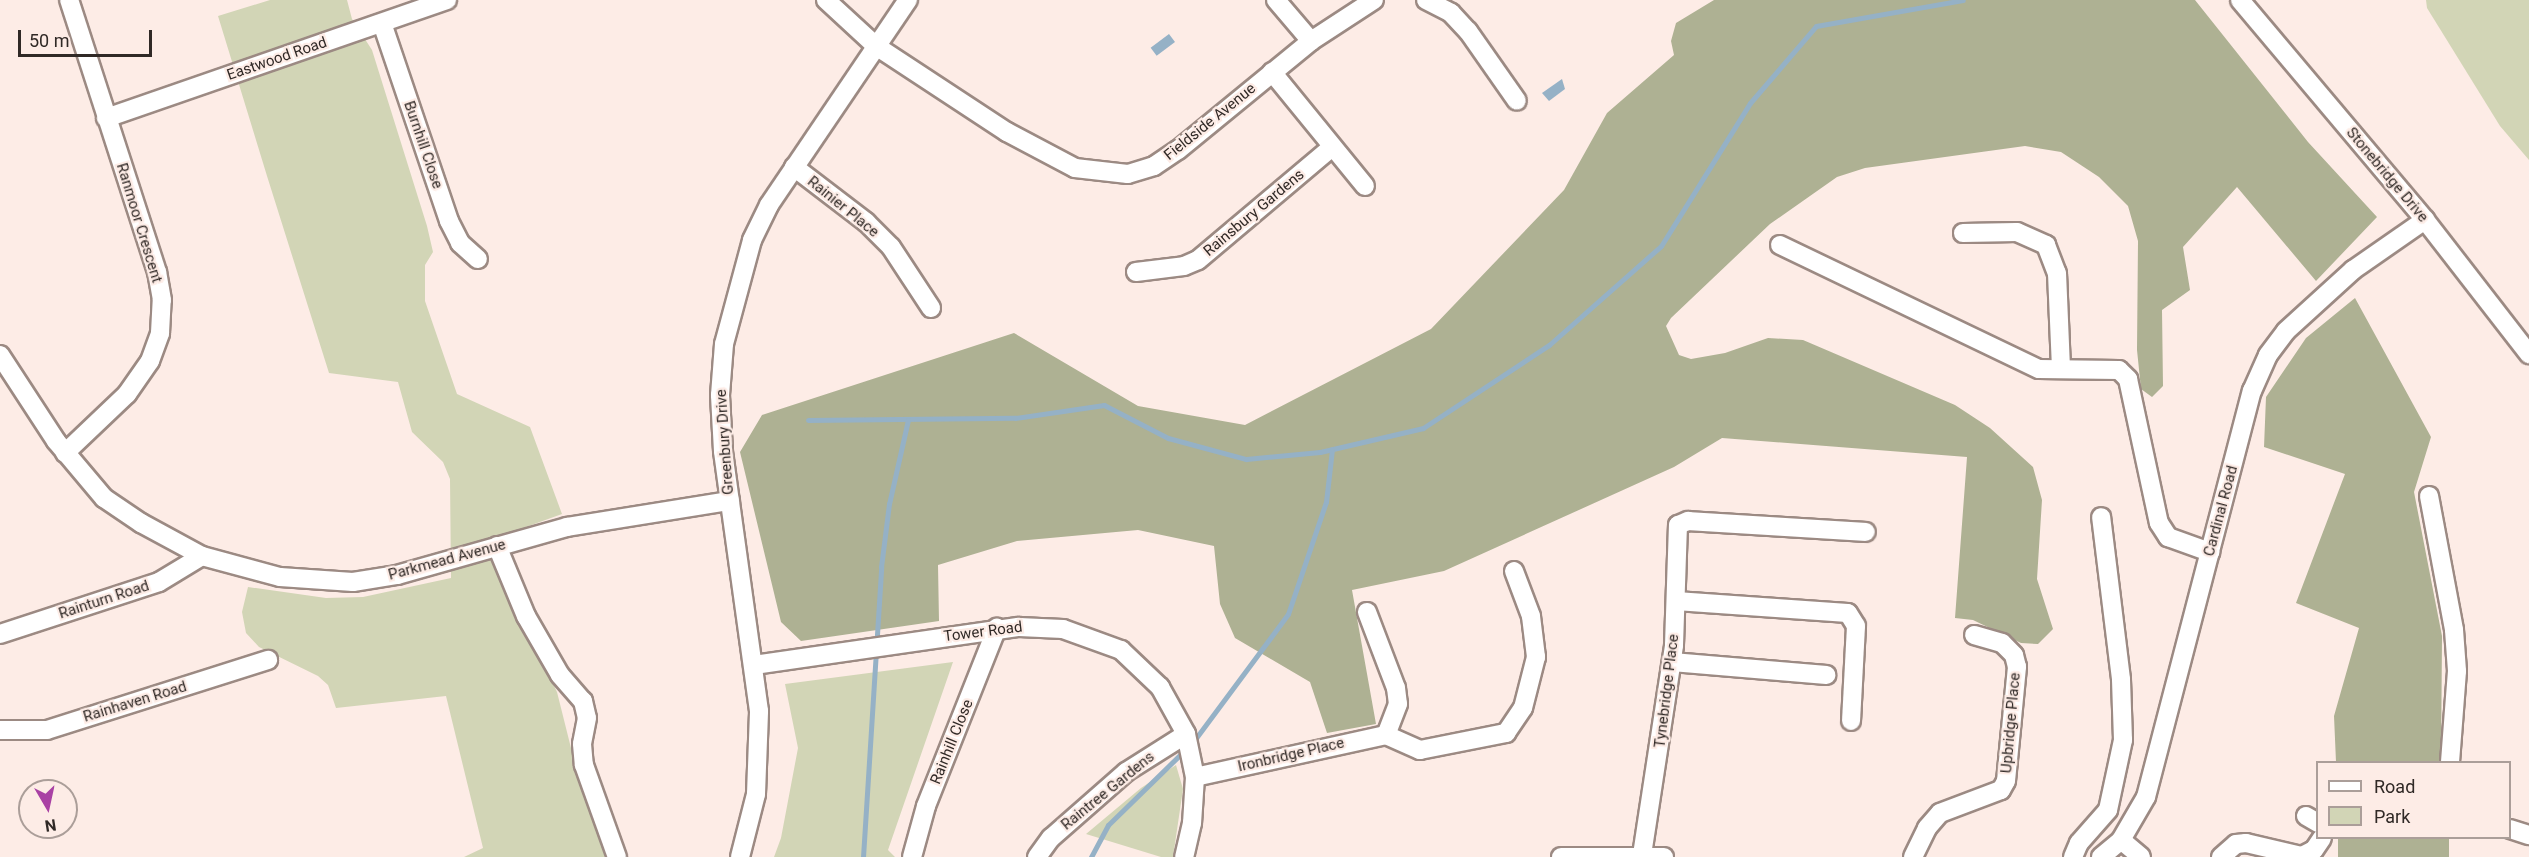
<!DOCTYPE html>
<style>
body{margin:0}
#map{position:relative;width:2529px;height:857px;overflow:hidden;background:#fdece6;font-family:Roboto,sans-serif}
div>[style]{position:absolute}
.green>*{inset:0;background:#d2d5b6}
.forest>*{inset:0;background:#aeb193;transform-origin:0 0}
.water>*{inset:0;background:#95b1c6;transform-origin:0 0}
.stream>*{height:5px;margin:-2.5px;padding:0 2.5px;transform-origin:2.5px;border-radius:2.5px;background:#95b1c6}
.roads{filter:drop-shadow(2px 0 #9c8a83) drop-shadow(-2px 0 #9c8a83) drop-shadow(0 2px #9c8a83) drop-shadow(0 -2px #9c8a83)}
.minor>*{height:18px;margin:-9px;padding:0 9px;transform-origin:9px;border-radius:9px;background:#fff}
span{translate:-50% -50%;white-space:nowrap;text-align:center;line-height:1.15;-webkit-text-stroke:4.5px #fdece6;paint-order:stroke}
.street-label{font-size:15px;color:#302926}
.legend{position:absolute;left:2316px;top:761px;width:195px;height:78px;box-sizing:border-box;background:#fdece6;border:2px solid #ab9e99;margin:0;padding:8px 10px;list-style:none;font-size:18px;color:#302926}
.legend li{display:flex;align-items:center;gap:12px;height:30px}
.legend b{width:30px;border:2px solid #ab9e99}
.north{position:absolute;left:18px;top:779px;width:60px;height:60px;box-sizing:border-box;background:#fdece6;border:2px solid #ab9e99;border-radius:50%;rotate:171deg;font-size:16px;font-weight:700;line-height:24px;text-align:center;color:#302926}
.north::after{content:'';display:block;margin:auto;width:21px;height:27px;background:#a941a4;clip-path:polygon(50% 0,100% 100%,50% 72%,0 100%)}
.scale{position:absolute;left:18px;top:30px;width:134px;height:27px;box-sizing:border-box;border:3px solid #302926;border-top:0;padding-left:8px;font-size:18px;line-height:21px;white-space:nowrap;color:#302926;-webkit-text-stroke:4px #fdece6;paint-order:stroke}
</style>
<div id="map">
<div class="green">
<div style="clip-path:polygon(270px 0,347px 0,352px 19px,372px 50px,427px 226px,433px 252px,425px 265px,425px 301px,457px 394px,530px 427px,562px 514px,490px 540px,524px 624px,557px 692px,578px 776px,608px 857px,464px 857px,483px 848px,446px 696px,336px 708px,328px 685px,318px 676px,259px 647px,246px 633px,242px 612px,248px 587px,326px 598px,363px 597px,451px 578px,450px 479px,443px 462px,412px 432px,398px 382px,329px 373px,267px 176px,218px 16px)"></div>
<div style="clip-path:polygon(2426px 0,2529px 0,2529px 160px,2500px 126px,2427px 8px)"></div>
<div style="clip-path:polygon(953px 662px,888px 850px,895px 857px,774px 857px,781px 838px,798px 748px,785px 684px)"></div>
<div style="clip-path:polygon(1176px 765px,1183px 789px,1173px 857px,1161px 857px,1086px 834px,1141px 788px)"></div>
</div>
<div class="forest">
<div style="clip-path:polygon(1714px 0,2195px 0,2308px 142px,2377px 217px,2316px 281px,2237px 187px,2183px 247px,2190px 290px,2162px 310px,2163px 386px,2152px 397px,2141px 389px,2137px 350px,2138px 241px,2128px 206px,2099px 177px,2061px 152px,2025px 146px,1865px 168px,1837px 177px,1770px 224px,1671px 318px,1666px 326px,1679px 355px,1691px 359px,1725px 353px,1768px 338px,1803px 340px,1955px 405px,1990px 428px,2033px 467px,2042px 500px,2037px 579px,2053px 629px,2038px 644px,2021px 643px,1973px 620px,1955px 618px,1967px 457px,1722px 438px,1674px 467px,1444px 571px,1352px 590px,1376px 724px,1327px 733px,1310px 682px,1235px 638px,1220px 604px,1214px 546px,1138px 530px,1017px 541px,938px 565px,939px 621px,801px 641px,781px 622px,740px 452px,762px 415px,1014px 333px,1138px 406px,1245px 425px,1431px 329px,1564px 190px,1607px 113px,1674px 55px,1671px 41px,1676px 23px)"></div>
<div style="clip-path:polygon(2355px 298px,2431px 437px,2414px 492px,2442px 636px,2441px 762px,2336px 762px,2334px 716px,2359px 628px,2296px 603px,2345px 474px,2264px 447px,2266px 397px,2306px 338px)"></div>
<div style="left:2338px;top:838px;width:111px;height:22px"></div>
</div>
<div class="water">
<div style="left:1169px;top:34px;width:10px;height:23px;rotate:53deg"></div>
<div style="clip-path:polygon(1562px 79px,1565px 89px,1549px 101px,1542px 93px)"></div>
</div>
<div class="stream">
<div style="left:808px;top:420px;width:207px;rotate:-0.6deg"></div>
<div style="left:1015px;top:418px;width:90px;rotate:-8.3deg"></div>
<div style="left:1104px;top:405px;width:72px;rotate:27.3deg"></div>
<div style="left:1168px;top:438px;width:81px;rotate:15.1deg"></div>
<div style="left:1246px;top:459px;width:74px;rotate:-5.4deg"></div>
<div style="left:1320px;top:452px;width:106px;rotate:-13.1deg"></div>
<div style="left:1423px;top:428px;width:151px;rotate:-33.4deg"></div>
<div style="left:1549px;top:345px;width:149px;rotate:-41.5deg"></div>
<div style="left:1661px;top:246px;width:168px;rotate:-58.1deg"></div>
<div style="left:1750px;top:103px;width:101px;rotate:-49.4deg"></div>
<div style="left:1816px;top:26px;width:149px;rotate:-10deg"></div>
<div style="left:1193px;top:742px;width:159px;rotate:-53.4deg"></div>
<div style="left:1288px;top:614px;width:118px;rotate:-71.3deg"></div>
<div style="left:1326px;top:502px;width:53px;rotate:-83.5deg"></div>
<div style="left:863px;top:857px;width:291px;rotate:-86.4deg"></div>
<div style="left:881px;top:567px;width:64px;rotate:-82.8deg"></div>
<div style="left:889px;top:504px;width:86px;rotate:-77.3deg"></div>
<div style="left:1091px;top:857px;width:36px;rotate:-62deg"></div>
<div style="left:1108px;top:825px;width:109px;rotate:-44.3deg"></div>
</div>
<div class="roads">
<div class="minor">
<div style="left:826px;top:0;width:68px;rotate:42.6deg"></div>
<div style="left:876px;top:46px;width:157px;rotate:33.3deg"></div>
<div style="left:1007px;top:132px;width:77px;rotate:27.9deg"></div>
<div style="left:1075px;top:168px;width:53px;rotate:6.5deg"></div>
<div style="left:1128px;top:174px;width:27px;rotate:-17deg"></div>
<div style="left:1154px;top:166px;width:29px;rotate:-34deg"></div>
<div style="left:1178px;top:150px;width:172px;rotate:-39.3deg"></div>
<div style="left:1311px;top:41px;width:75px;rotate:-33.1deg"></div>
<div style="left:1276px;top:0;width:54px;rotate:49.5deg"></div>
<div style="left:1426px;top:0;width:28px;rotate:27deg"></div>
<div style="left:1451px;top:13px;width:25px;rotate:47deg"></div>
<div style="left:1468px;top:31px;width:85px;rotate:55deg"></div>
<div style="left:2240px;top:0;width:287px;rotate:49.9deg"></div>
<div style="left:2425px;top:220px;width:170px;rotate:52.2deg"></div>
<div style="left:382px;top:23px;width:209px;rotate:71.3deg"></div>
<div style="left:449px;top:221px;width:25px;rotate:63deg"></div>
<div style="left:460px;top:243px;width:24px;rotate:42deg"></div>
<div style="left:1272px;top:72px;width:147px;rotate:50.8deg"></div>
<div style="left:106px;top:118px;width:361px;rotate:-19.1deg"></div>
<div style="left:794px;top:167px;width:91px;rotate:37.4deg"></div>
<div style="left:866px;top:222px;width:35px;rotate:45deg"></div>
<div style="left:891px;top:247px;width:73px;rotate:56.7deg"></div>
<div style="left:1963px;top:233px;width:54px;rotate:-1.1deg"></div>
<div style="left:2017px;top:232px;width:32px;rotate:24deg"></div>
<div style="left:2046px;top:245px;width:30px;rotate:69deg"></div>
<div style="left:2057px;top:273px;width:96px;rotate:87.6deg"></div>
<div style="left:1780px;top:245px;width:287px;rotate:25.6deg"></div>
<div style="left:2039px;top:369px;width:80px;rotate:0.7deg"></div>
<div style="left:2119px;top:370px;width:13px;rotate:45deg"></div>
<div style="left:2128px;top:379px;width:147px;rotate:77.9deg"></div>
<div style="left:2159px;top:523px;width:17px;rotate:57deg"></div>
<div style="left:2168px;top:537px;width:45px;rotate:19.7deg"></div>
<div style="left:1136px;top:272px;width:48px;rotate:-7.1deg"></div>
<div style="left:1184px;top:266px;width:15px;rotate:-23deg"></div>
<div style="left:1198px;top:260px;width:174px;rotate:-40.1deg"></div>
<div style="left:0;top:355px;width:103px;rotate:56.9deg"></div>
<div style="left:56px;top:441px;width:75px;rotate:49.9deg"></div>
<div style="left:104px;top:498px;width:45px;rotate:34deg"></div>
<div style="left:141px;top:523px;width:69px;rotate:28.4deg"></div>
<div style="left:202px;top:556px;width:81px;rotate:15.1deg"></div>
<div style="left:280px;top:577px;width:73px;rotate:3.9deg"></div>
<div style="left:353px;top:582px;width:45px;rotate:-9deg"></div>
<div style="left:397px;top:575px;width:177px;rotate:-15.8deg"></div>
<div style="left:567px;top:527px;width:165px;rotate:-9.1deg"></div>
<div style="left:65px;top:453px;width:86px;rotate:-43.6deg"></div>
<div style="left:127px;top:394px;width:40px;rotate:-55.1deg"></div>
<div style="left:150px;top:361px;width:30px;rotate:-70deg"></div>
<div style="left:160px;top:333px;width:33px;rotate:-87deg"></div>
<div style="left:162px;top:300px;width:28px;rotate:-100deg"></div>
<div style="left:157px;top:272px;width:286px;rotate:-107.9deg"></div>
<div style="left:2429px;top:496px;width:136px;rotate:79.4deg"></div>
<div style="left:2454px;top:630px;width:41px;rotate:85.8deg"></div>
<div style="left:2457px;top:671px;width:91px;rotate:94.4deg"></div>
<div style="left:497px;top:546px;width:76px;rotate:67.5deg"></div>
<div style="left:526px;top:616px;width:68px;rotate:60deg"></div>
<div style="left:560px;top:675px;width:35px;rotate:49deg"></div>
<div style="left:583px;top:701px;width:17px;rotate:77deg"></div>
<div style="left:587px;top:718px;width:26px;rotate:101deg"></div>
<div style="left:582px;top:744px;width:21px;rotate:85deg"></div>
<div style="left:584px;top:765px;width:98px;rotate:70.3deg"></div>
<div style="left:1676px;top:601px;width:172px;rotate:4deg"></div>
<div style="left:1848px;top:613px;width:15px;rotate:58deg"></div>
<div style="left:1856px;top:626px;width:95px;rotate:93deg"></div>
<div style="left:1367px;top:612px;width:81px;rotate:69.1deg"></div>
<div style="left:1396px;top:688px;width:16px;rotate:83deg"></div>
<div style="left:1398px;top:704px;width:33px;rotate:111deg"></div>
<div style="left:0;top:634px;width:167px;rotate:-18.1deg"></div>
<div style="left:159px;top:582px;width:50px;rotate:-31.2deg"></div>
<div style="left:1672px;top:662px;width:155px;rotate:4.8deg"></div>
<div style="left:754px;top:665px;width:268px;rotate:-8.2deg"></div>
<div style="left:1019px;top:627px;width:44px;rotate:2.6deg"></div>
<div style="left:1063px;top:629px;width:62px;rotate:19.9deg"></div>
<div style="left:1121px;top:650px;width:54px;rotate:43.5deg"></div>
<div style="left:1160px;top:687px;width:54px;rotate:61deg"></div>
<div style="left:1186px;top:734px;width:44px;rotate:78.2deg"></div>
<div style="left:1195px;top:777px;width:46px;rotate:93.7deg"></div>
<div style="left:1192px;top:823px;width:35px;rotate:103deg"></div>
<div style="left:0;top:730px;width:47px"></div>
<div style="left:47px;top:730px;width:232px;rotate:-17.6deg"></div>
<div style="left:1195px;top:777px;width:196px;rotate:-12.4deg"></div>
<div style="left:1386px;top:735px;width:37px;rotate:24deg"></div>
<div style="left:1420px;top:750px;width:88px;rotate:-11.2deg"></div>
<div style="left:1506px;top:733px;width:30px;rotate:-56deg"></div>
<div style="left:1523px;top:708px;width:53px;rotate:-75.7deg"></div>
<div style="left:1536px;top:657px;width:41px;rotate:-97deg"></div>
<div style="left:1531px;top:616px;width:48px;rotate:-110.7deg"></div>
<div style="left:2306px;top:816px;width:14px;rotate:30deg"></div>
<div style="left:2510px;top:829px;width:20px;rotate:18deg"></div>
<div style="left:2121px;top:840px;width:26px;rotate:40deg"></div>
<div style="left:1642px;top:855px;width:212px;rotate:-81.3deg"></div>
<div style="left:1674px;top:645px;width:120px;rotate:-88.1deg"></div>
<div style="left:1678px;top:525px;width:11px;rotate:-22deg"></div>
<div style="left:1688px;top:521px;width:178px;rotate:3.5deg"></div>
<div style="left:740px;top:857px;width:65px;rotate:-75.7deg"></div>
<div style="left:756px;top:794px;width:83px;rotate:-87.9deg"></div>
<div style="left:759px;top:711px;width:262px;rotate:-97.9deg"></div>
<div style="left:723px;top:451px;width:56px;rotate:-93.1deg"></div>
<div style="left:720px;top:395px;width:51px;rotate:-85.5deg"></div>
<div style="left:724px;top:344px;width:108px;rotate:-74.9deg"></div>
<div style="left:752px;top:240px;width:39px;rotate:-64deg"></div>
<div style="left:769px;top:205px;width:248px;rotate:-55.9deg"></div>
<div style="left:912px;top:857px;width:53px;rotate:-74.6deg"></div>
<div style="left:926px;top:806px;width:192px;rotate:-68.3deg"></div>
<div style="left:1037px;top:857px;width:24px;rotate:-54deg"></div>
<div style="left:1051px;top:838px;width:100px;rotate:-41.3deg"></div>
<div style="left:1126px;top:772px;width:71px;rotate:-32.3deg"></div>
<div style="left:1561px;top:857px;width:103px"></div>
<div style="left:1913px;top:857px;width:32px;rotate:-64deg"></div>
<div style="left:1927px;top:828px;width:20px;rotate:-49deg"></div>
<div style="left:1940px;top:813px;width:65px;rotate:-20.7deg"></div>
<div style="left:2001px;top:790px;width:10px;rotate:-61deg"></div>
<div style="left:2006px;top:781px;width:115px;rotate:-84.5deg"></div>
<div style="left:2017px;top:667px;width:12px;rotate:-104deg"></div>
<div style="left:2014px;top:655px;width:17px;rotate:-135deg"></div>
<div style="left:2002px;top:643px;width:29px;rotate:-164deg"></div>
<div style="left:2073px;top:857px;width:15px;rotate:-67deg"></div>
<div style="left:2079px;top:843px;width:44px;rotate:-48.7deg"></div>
<div style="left:2108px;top:810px;width:72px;rotate:-77.9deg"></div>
<div style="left:2123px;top:740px;width:61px;rotate:-91.9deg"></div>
<div style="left:2121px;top:679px;width:163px;rotate:-97deg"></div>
<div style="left:2101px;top:857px;width:26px;rotate:-40deg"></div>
<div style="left:2121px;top:840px;width:50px;rotate:-59.8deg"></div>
<div style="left:2146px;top:797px;width:420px;rotate:-75.4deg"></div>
<div style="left:2252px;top:391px;width:39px;rotate:-66deg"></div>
<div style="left:2268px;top:355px;width:30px;rotate:-53deg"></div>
<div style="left:2286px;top:331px;width:91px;rotate:-42.3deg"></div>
<div style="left:2353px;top:270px;width:88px;rotate:-34.8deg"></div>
<div style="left:2221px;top:857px;width:20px;rotate:-41deg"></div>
<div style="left:2236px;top:844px;width:10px;rotate:-6deg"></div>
<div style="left:2246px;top:843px;width:57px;rotate:13.1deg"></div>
<div style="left:2302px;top:856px;width:13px;rotate:-27deg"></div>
<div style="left:2314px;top:850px;width:14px;rotate:-56deg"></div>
</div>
</div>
<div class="street-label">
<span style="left:277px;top:59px;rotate:-19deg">Eastwood Road</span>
<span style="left:1210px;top:122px;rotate:-39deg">Fieldside Avenue</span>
<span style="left:423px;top:145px;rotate:71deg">Burnhill Close</span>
<span style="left:2387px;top:175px;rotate:50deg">Stonebridge Drive</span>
<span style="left:843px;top:207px;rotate:39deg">Rainier Place</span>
<span style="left:1254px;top:213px;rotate:-40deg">Rainsbury Gardens</span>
<span style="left:139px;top:223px;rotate:73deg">Ranmoor Crescent</span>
<span style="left:725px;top:442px;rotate:-94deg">Greenbury Drive</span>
<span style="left:2221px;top:511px;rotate:-75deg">Cardinal Road</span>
<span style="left:447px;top:560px;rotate:-15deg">Parkmead Avenue</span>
<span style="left:104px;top:600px;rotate:-18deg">Rainturn Road</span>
<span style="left:983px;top:632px;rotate:-7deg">Tower Road</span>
<span style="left:1667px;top:691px;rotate:-83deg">Tynebridge Place</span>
<span style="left:135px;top:702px;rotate:-17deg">Rainhaven Road</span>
<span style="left:2011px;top:723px;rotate:-85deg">Upbridge Place</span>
<span style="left:952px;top:742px;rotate:-68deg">Rainhill Close</span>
<span style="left:1291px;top:755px;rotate:-13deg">Ironbridge Place</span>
<span style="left:1108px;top:791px;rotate:-39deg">Raintree Gardens</span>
</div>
<ul class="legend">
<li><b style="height:8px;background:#fff"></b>Road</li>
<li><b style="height:16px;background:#d2d5b6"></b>Park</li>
</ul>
<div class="north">N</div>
<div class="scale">50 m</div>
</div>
